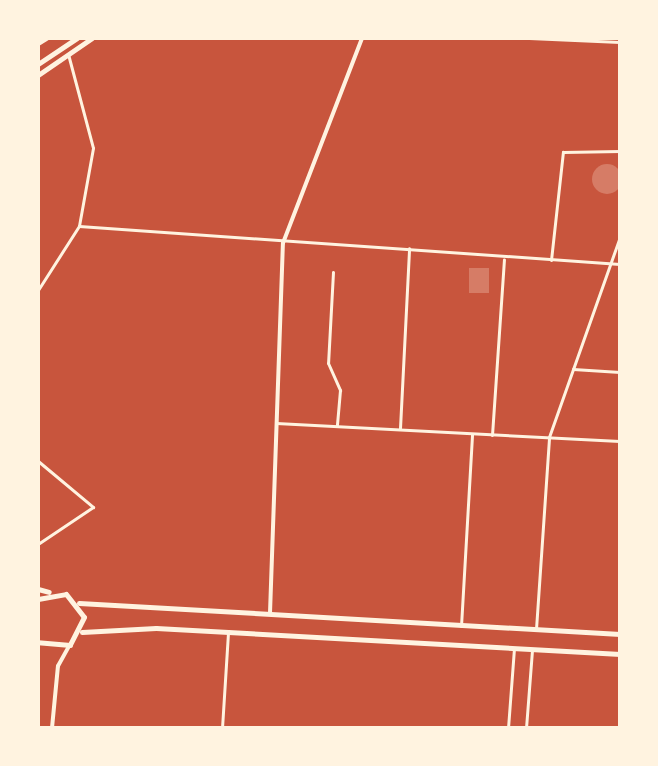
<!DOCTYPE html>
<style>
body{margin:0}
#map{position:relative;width:658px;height:766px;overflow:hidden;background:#c8553d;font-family:"Archivo Narrow",sans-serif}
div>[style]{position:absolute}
.building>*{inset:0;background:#d67c66;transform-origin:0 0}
.round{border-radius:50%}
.minor>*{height:3px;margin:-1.5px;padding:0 1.5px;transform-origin:1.5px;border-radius:1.5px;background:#fff3e0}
.tertiary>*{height:4px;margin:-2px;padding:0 2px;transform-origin:2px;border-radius:2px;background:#fff3e0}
.secondary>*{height:4px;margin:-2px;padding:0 2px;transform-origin:2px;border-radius:2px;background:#fff3e0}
.trunk>*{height:5px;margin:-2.5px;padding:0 2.5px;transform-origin:2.5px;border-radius:2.5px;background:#fff3e0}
span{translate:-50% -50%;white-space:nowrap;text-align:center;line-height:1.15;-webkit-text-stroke:6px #fff3e0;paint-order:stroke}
.frame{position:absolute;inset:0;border:40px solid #fff3e0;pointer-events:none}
</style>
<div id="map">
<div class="building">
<div class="round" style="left:592px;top:164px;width:30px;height:30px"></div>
<div style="left:469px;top:268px;width:20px;height:25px"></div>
</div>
<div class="minor">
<div style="left:529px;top:38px;width:91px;rotate:2.5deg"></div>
<div style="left:68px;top:54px;width:97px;rotate:75.1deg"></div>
<div style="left:93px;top:148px;width:79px;rotate:100.2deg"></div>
<div style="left:79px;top:226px;width:542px;rotate:4.02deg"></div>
<div style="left:551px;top:260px;width:109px;rotate:-83.7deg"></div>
<div style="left:563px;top:152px;width:57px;rotate:-1deg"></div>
<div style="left:333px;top:272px;width:91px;rotate:93.1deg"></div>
<div style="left:328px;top:363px;width:30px;rotate:66deg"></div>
<div style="left:340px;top:390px;width:36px;rotate:95deg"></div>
<div style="left:38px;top:290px;width:76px;rotate:-57.4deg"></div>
<div style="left:573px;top:369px;width:47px;rotate:3.7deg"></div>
<div style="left:276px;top:423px;width:344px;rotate:3deg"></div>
<div style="left:400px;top:428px;width:180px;rotate:-87.1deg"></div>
<div style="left:492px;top:435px;width:176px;rotate:-86.1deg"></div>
<div style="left:38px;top:461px;width:72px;rotate:39.9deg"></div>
<div style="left:93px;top:507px;width:66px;rotate:146.1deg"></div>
<div style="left:461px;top:626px;width:192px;rotate:-86.7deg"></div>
<div style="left:536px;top:629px;width:192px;rotate:-86.1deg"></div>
<div style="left:549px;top:437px;width:212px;rotate:-70.5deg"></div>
<div style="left:222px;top:728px;width:96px;rotate:-86.4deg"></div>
<div style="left:508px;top:728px;width:80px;rotate:-85.7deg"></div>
<div style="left:526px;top:728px;width:78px;rotate:-85.6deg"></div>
</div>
<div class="tertiary">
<div style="left:270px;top:613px;width:370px;rotate:-88deg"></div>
<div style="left:283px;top:243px;width:220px;rotate:-68.9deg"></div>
</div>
<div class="secondary">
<div style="left:52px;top:728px;width:62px;rotate:-84.5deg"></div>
<div style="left:58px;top:666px;width:23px;rotate:-61deg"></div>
</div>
<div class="trunk">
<div style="left:38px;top:43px;width:9px;rotate:-32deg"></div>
<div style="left:38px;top:64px;width:47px;rotate:-33.7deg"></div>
<div style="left:38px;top:75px;width:65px;rotate:-34.4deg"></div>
<div style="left:38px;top:589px;width:11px;rotate:15deg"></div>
<div style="left:38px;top:599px;width:28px;rotate:-10deg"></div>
<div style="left:66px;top:594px;width:29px;rotate:52deg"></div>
<div style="left:84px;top:617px;width:31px;rotate:117deg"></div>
<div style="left:70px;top:645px;width:32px;rotate:-175deg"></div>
<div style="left:79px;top:603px;width:542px;rotate:3.28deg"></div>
<div style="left:82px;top:632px;width:74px;rotate:-3.1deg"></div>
<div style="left:156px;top:628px;width:465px;rotate:3.2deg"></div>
</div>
<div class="frame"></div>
</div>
